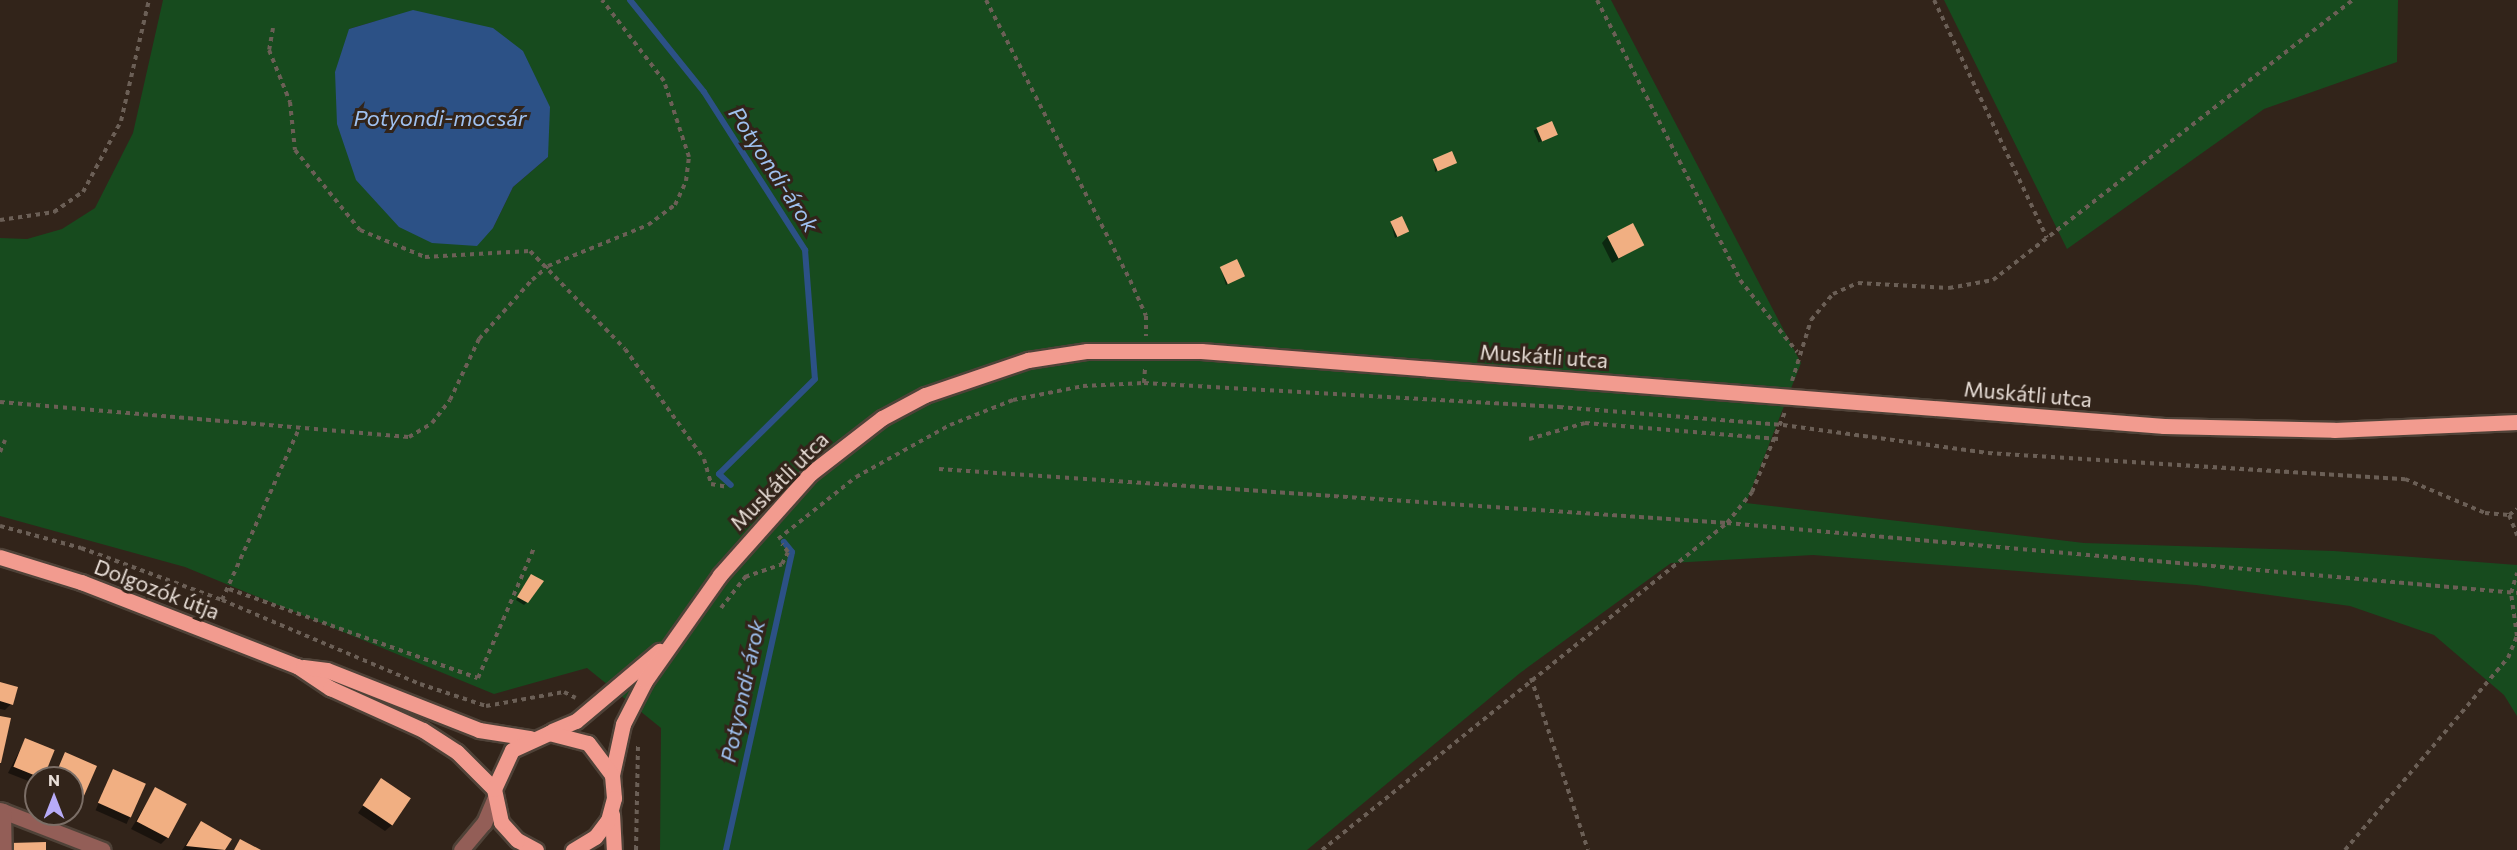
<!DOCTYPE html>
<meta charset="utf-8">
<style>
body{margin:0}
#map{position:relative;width:2517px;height:850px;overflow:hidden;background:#32241a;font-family:Commissioner,sans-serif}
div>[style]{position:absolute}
.green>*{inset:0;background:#174b1e}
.water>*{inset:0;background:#2c5186}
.shadow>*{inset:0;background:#0007;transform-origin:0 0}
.stream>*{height:6px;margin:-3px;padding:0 3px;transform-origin:3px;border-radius:3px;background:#2c5186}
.building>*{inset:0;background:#f1af82;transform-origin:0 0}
.path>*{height:4px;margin-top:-2px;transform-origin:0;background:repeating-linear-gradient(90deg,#6b5f56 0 4.5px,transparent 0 9px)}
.roads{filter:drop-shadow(2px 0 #4f4238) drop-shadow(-2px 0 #4f4238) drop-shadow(0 2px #4f4238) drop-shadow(0 -2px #4f4238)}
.minor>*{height:15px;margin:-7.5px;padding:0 7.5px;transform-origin:7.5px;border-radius:7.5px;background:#935e57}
.major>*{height:15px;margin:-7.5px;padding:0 7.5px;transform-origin:7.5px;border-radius:7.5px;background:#f29b8f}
span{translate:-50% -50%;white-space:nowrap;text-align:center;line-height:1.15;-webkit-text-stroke:6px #32241a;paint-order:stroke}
.street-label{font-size:21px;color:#e8ded7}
.water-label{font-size:22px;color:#9fc1f0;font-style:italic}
.north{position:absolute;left:24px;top:766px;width:60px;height:60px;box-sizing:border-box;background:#32241a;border:2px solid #7b6e66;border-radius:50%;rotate:0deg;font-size:16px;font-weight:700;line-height:24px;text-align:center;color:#e8ded7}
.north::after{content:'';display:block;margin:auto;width:21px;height:27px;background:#b7abf8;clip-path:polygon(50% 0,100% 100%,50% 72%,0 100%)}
</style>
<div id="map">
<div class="green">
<div style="clip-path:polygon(evenodd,163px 0,1611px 0,1801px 363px,1746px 503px,2084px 543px,2334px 551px,2517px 565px,2517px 716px,2504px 695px,2434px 635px,2350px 606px,2196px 585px,1813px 555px,1671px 563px,1520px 673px,1307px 850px,660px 850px,661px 728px,587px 668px,494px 694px,185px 567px,0 516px,0 238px,27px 239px,62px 229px,95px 208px,133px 133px,163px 0,376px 21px,548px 157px,513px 187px,493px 228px,349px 29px,376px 21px)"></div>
<div style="clip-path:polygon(1944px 0,2398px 0,2397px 62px,2264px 109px,2067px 249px)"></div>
</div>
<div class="water">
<div style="clip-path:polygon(413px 10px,493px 28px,523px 51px,550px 107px,548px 157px,513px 187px,493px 228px,477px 246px,432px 243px,399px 227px,356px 180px,337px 124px,335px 72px,349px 29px)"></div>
</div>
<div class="shadow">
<div style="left:1551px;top:123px;width:13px;height:19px;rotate:67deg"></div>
<div style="clip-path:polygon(1434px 160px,1455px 162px,1435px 172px)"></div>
<div style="clip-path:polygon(1391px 223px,1407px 231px,1395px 238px)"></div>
<div style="clip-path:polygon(1608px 236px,1642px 245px,1612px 263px,1602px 243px)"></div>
<div style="clip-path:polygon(1221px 269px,1243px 276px,1226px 285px)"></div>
<div style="clip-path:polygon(529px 578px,527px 602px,524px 605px,516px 600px)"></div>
<div style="clip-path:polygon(0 684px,11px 704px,5px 710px,0 709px)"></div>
<div style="clip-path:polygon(25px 740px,53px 751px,36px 784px,8px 773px)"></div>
<div style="clip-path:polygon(66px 754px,81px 797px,75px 803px,72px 778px,51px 778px)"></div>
<div style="left:113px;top:771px;width:34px;height:43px;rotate:24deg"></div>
<div style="clip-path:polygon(381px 780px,392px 825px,385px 831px,358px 813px)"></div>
<div style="clip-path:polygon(155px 789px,167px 838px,161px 844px,131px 829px)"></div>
<div style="clip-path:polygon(201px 822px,229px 839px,223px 850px,182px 850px)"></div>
</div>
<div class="stream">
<div style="left:630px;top:0;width:118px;rotate:51.2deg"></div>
<div style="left:704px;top:92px;width:188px;rotate:57.4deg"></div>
<div style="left:805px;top:250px;width:129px;rotate:85.6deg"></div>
<div style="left:815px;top:379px;width:135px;rotate:135.3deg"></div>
<div style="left:719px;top:474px;width:16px;rotate:43deg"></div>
<div style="left:726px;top:850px;width:305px;rotate:-77.5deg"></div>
<div style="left:792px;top:552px;width:13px;rotate:-129deg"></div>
</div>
<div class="building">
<div style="left:1552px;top:121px;width:15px;height:17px;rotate:67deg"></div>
<div style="left:1452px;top:151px;width:13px;height:21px;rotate:67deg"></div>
<div style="left:1402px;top:216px;width:17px;height:13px;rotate:65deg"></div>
<div style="left:1633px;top:223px;width:25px;height:29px;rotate:63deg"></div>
<div style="left:1237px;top:259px;width:19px;height:19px;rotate:65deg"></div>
<div style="clip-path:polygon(531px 574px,544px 581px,528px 603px,517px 597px)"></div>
<div style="clip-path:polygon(0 682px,18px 687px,13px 705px,0 701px)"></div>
<div style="clip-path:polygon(0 716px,11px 718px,1px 763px,0 763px)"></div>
<div style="left:25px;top:738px;width:32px;height:31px;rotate:22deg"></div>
<div style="clip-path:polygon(65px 752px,97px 766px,83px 798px,72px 793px,72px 778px,54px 778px)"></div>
<div style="left:113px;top:769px;width:36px;height:37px;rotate:24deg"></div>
<div style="left:381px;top:778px;width:36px;height:33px;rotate:34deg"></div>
<div style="left:155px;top:787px;width:36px;height:39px;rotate:28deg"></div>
<div style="clip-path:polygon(201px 821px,232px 839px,225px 850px,186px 846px)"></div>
<div style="clip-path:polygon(240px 839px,261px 850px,234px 850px)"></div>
<div style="clip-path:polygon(46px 842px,46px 850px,11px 850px,10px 843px)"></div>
</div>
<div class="path">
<div style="left:986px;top:0;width:315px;rotate:62.8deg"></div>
<div style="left:1130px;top:280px;width:39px;rotate:66deg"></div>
<div style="left:1146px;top:316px;width:20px;rotate:90deg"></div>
<div style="left:1597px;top:0;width:314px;rotate:62.9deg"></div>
<div style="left:1740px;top:280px;width:92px;rotate:51.6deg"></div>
<div style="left:1934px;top:0;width:263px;rotate:64.6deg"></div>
<div style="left:273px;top:28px;width:22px;rotate:100deg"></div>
<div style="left:269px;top:50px;width:56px;rotate:68deg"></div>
<div style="left:290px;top:102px;width:48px;rotate:84.1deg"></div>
<div style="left:295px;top:150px;width:103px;rotate:50.9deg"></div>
<div style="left:360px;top:230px;width:70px;rotate:22.6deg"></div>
<div style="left:425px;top:257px;width:105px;rotate:-3.3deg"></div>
<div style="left:530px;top:251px;width:136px;rotate:45.9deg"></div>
<div style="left:625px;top:349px;width:135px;rotate:54.3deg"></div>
<div style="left:704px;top:459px;width:26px;rotate:74deg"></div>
<div style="left:711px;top:484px;width:17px;rotate:10deg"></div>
<div style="left:0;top:220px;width:55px;rotate:-8.4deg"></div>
<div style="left:54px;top:212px;width:35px;rotate:-35deg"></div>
<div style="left:83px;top:192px;width:81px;rotate:-61.8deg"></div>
<div style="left:121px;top:121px;width:124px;rotate:-77deg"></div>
<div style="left:1792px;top:381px;width:64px;rotate:-72.7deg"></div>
<div style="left:1811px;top:320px;width:34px;rotate:-50deg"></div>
<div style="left:1833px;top:294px;width:27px;rotate:-24deg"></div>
<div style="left:1858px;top:283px;width:91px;rotate:3.1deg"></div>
<div style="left:1949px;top:288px;width:45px;rotate:-10.3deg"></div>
<div style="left:1993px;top:280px;width:456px;rotate:-37.9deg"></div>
<div style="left:1144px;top:383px;width:15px;rotate:-86deg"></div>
<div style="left:0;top:402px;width:410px;rotate:4.9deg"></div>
<div style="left:409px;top:437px;width:27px;rotate:-31deg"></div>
<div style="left:432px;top:423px;width:29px;rotate:-52deg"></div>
<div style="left:450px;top:400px;width:68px;rotate:-64.6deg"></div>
<div style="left:479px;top:339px;width:79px;rotate:-48.1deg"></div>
<div style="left:532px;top:280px;width:21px;rotate:-41deg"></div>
<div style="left:548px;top:266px;width:108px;rotate:-22.3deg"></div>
<div style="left:648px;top:225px;width:34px;rotate:-37deg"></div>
<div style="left:675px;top:205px;width:26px;rotate:-65deg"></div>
<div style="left:686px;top:181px;width:24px;rotate:-83deg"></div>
<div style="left:689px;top:157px;width:80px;rotate:-108.2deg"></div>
<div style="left:664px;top:81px;width:102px;rotate:-127.4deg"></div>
<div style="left:1529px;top:439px;width:58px;rotate:-15.9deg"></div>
<div style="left:1585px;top:423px;width:194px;rotate:4.7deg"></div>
<div style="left:0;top:452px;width:13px;rotate:-67deg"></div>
<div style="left:939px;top:469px;width:790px;rotate:3.92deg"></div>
<div style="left:1727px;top:523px;width:793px;rotate:5.06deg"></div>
<div style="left:2509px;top:515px;width:22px;rotate:68deg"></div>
<div style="left:0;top:526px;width:84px;rotate:15.2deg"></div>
<div style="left:81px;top:548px;width:150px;rotate:20.2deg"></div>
<div style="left:222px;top:600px;width:215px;rotate:23deg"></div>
<div style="left:420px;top:684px;width:70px;rotate:18.4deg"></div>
<div style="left:486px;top:706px;width:79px;rotate:-10.2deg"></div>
<div style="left:564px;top:692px;width:13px;rotate:27deg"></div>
<div style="left:778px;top:539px;width:100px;rotate:-38.5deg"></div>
<div style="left:856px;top:477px;width:107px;rotate:-29deg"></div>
<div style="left:950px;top:425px;width:68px;rotate:-21.6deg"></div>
<div style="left:1013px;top:400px;width:71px;rotate:-11.3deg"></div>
<div style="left:1083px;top:386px;width:61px;rotate:-2.8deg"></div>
<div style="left:1144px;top:383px;width:416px;rotate:3.3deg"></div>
<div style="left:1559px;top:407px;width:225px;rotate:4.6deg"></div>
<div style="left:1783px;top:425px;width:207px;rotate:7.8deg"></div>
<div style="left:1988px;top:453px;width:418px;rotate:3.6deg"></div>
<div style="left:2405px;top:479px;width:87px;rotate:23deg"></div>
<div style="left:2485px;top:513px;width:24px;rotate:5deg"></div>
<div style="left:2509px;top:515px;width:10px;rotate:-37deg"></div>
<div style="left:745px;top:577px;width:39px;rotate:-19deg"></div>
<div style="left:782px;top:564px;width:13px;rotate:-63deg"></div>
<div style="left:788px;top:552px;width:10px;rotate:-127deg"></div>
<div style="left:229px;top:589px;width:264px;rotate:19.7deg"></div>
<div style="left:478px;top:678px;width:142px;rotate:-66.7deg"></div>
<div style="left:222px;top:600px;width:188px;rotate:-65.8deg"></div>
<div style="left:721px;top:608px;width:41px;rotate:-52deg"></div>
<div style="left:1531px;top:678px;width:181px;rotate:71.7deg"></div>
<div style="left:636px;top:850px;width:104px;rotate:-88.9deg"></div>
<div style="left:1322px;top:850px;width:521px;rotate:-38.92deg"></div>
<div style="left:1727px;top:523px;width:40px;rotate:-51deg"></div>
<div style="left:1752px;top:492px;width:87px;rotate:-67.6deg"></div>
<div style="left:2345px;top:850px;width:252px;rotate:-49.7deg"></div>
<div style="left:2508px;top:658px;width:24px;rotate:-68deg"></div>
<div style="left:2517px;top:636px;width:43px;rotate:-97.9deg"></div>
<div style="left:2511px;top:593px;width:21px;rotate:-73deg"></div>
</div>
<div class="roads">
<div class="minor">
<div style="left:0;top:810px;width:110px;rotate:21.2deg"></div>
<div style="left:3px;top:811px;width:39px;rotate:89deg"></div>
<div style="left:461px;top:850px;width:35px;rotate:-50deg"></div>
<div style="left:484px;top:823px;width:25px;rotate:-67deg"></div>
</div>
<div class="major">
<div style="left:0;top:557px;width:85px;rotate:17.2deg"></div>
<div style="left:81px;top:582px;width:232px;rotate:21.3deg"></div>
<div style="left:297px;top:666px;width:40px;rotate:34deg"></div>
<div style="left:330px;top:688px;width:102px;rotate:24.3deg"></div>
<div style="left:423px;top:730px;width:40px;rotate:32.9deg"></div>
<div style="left:457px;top:752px;width:52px;rotate:45deg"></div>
<div style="left:303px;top:667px;width:24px;rotate:7deg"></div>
<div style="left:327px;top:670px;width:163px;rotate:21.5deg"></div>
<div style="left:479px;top:730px;width:52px;rotate:8.9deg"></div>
<div style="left:552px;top:731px;width:26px;rotate:-23deg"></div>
<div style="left:576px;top:721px;width:109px;rotate:-40.1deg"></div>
<div style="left:612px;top:775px;width:52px;rotate:-77.8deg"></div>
<div style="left:623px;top:724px;width:48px;rotate:-62.9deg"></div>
<div style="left:645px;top:681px;width:130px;rotate:-54.7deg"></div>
<div style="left:720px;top:575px;width:137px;rotate:-48.3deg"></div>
<div style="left:811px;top:473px;width:90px;rotate:-37.8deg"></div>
<div style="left:882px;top:418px;width:49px;rotate:-28.1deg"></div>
<div style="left:925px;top:395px;width:109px;rotate:-18.8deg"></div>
<div style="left:1028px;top:360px;width:60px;rotate:-8.7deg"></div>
<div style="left:1087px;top:351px;width:114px"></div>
<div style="left:1201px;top:351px;width:966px;rotate:4.45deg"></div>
<div style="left:2164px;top:426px;width:170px;rotate:1.3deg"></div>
<div style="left:2334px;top:430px;width:183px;rotate:-2.5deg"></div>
<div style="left:612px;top:814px;width:36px;rotate:87deg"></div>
<div style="left:536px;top:850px;width:21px;rotate:-152deg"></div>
<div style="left:517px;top:840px;width:24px;rotate:-132deg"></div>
<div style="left:501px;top:822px;width:34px;rotate:-102deg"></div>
<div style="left:494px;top:789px;width:43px;rotate:-65.2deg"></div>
<div style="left:512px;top:750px;width:41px;rotate:-24.7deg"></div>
<div style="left:549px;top:733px;width:40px;rotate:14.4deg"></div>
<div style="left:588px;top:743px;width:40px;rotate:53deg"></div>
<div style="left:612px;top:775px;width:23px;rotate:85deg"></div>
<div style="left:614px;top:798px;width:23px;rotate:105deg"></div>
<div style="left:608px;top:820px;width:21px;rotate:127deg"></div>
<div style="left:595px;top:837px;width:26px;rotate:149deg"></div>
</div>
</div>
<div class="street-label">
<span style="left:1544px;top:356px;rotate:4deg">Muskátli utca</span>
<span style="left:2028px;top:394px;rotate:5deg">Muskátli utca</span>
<span style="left:779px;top:481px;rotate:-45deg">Muskátli utca</span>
<span style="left:157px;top:589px;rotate:21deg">Dolgozók útja</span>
</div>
<div class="water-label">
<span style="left:440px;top:118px">Potyondi-mocsár</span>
<span style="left:774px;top:169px;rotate:57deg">Potyondi-árok</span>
<span style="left:742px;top:691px;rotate:-78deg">Potyondi-árok</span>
</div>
<div class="north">N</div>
</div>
